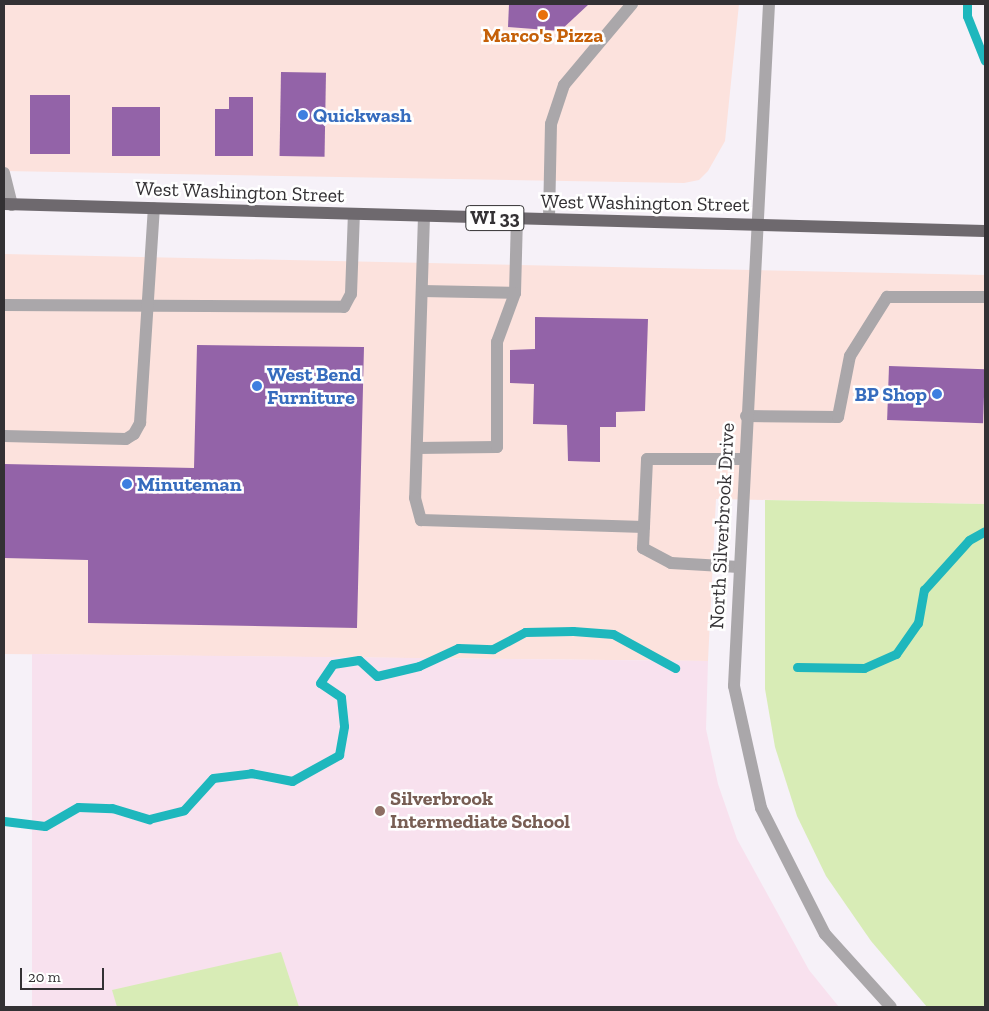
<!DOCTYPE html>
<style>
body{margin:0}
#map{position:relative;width:989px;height:1011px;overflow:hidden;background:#f6f1f8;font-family:"Zilla Slab",serif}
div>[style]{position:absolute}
.commercial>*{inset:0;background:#fce2dd}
.education>*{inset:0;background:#f8e1ee}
.green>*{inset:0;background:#d8ecb6}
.stream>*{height:9px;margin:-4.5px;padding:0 4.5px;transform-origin:4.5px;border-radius:4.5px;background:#1eb7bd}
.building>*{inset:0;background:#9363a8;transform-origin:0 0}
.lane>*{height:12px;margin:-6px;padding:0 6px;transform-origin:6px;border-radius:6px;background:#aaa7aa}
.street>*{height:12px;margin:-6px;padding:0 6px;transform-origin:6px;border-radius:6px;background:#aaa7aa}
.primary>*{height:12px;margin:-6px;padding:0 6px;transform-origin:6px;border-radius:6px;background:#6e696e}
.dots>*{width:14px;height:14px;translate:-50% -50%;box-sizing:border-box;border:2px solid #fff;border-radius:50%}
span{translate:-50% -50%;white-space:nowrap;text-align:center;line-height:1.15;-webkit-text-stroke:5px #fff;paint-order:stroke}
.shield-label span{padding:1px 4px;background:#fff;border:1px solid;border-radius:4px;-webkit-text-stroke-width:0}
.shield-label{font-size:19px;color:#333134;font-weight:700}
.food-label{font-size:20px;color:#c56008;font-weight:700}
.shop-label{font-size:20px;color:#366cbe;font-weight:700}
.left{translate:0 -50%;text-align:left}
.right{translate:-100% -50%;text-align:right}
.street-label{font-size:20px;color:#333134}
.education-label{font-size:20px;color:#785e54;font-weight:700}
.frame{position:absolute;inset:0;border:5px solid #333134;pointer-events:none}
.scale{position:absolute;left:20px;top:968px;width:84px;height:22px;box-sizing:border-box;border:2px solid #333134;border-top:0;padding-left:6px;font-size:15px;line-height:18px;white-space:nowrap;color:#333134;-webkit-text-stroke:4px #fff;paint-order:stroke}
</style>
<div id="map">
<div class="commercial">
<div style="clip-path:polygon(4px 4px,739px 4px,725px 141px,708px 171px,699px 180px,684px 183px,4px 171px)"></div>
<div style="clip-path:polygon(4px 254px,985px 275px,985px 504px,716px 499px,708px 661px,4px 654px)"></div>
</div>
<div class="education">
<div style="clip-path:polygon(32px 654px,708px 661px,706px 729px,718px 784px,737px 839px,809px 970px,839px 1007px,32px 1007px)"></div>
</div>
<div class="green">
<div style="clip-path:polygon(765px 500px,985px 504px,985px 1007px,927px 1007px,871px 941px,826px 876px,797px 816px,775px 747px,765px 689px)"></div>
<div style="clip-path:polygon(281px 952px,299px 1007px,117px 1007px,112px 990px)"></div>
</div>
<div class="stream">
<div style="left:967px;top:4px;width:12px;rotate:90deg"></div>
<div style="left:967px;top:16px;width:48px;rotate:68.2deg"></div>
<div style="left:797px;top:667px;width:67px;rotate:0.9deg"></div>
<div style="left:864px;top:668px;width:35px;rotate:-24deg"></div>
<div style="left:896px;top:654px;width:38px;rotate:-55deg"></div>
<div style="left:918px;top:623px;width:34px;rotate:-80deg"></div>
<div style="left:924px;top:590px;width:67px;rotate:-48deg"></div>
<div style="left:969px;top:540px;width:18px;rotate:-29deg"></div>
<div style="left:4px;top:821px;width:41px;rotate:7deg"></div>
<div style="left:45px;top:826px;width:38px;rotate:-30deg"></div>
<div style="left:78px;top:807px;width:34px;rotate:2deg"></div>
<div style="left:112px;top:808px;width:39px;rotate:17deg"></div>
<div style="left:149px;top:819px;width:36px;rotate:-14deg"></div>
<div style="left:184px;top:810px;width:43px;rotate:-47.8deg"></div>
<div style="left:213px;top:778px;width:38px;rotate:-7deg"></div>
<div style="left:251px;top:773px;width:42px;rotate:11deg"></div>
<div style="left:292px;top:781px;width:54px;rotate:-29deg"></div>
<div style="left:339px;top:755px;width:29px;rotate:-80deg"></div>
<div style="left:344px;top:726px;width:29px;rotate:-96deg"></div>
<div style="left:341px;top:697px;width:25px;rotate:-146deg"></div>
<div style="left:320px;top:683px;width:23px;rotate:-56deg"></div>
<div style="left:333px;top:664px;width:26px;rotate:-9deg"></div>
<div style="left:359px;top:660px;width:24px;rotate:42deg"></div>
<div style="left:377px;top:676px;width:43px;rotate:-13.4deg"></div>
<div style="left:419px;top:666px;width:43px;rotate:-24.8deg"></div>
<div style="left:458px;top:648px;width:35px;rotate:2deg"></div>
<div style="left:493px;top:649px;width:36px;rotate:-28deg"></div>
<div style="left:525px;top:632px;width:48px;rotate:-1.2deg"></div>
<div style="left:573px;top:631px;width:40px;rotate:4.3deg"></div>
<div style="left:613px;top:634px;width:71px;rotate:28.7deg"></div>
</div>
<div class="building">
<div style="clip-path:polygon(509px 4px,589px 4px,560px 31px,508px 27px)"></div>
<div style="left:281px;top:72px;width:45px;height:84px;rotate:1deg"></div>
<div style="left:30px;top:95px;width:40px;height:59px"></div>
<div style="clip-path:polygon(229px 97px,253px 97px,253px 156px,215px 156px,215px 109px,229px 109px)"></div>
<div style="left:112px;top:107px;width:48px;height:49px"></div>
<div style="clip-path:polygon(535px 317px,648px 319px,645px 411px,616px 412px,616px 427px,600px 427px,600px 462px,568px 461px,567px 425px,533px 424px,534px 384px,510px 383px,510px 350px,535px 349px)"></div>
<div style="clip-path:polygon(197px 345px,364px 347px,357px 628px,88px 623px,88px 560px,4px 558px,4px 464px,194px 468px)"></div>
<div style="left:889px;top:366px;width:96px;height:54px;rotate:2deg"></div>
</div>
<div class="lane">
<div style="left:4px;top:173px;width:33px;rotate:76deg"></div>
<div style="left:424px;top:216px;width:282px;rotate:91.8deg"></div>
<div style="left:415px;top:498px;width:23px;rotate:75deg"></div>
<div style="left:421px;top:520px;width:223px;rotate:1.8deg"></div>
<div style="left:549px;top:219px;width:95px;rotate:-88.8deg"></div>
<div style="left:551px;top:124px;width:41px;rotate:-71.6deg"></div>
<div style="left:564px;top:85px;width:106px;rotate:-50deg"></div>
<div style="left:422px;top:291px;width:93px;rotate:1.2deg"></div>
<div style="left:515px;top:293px;width:75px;rotate:-88.5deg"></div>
<div style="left:4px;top:305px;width:340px;rotate:0.3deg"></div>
<div style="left:344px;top:307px;width:15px;rotate:-62deg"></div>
<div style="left:351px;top:294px;width:80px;rotate:-87.9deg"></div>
<div style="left:746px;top:416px;width:92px;rotate:0.6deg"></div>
<div style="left:838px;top:417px;width:62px;rotate:-78.9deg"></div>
<div style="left:850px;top:356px;width:70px;rotate:-57.9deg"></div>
<div style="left:887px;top:297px;width:98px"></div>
<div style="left:4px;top:436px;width:122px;rotate:1.4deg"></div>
<div style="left:126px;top:439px;width:9px;rotate:-32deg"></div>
<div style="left:134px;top:434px;width:13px;rotate:-61deg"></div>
<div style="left:140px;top:423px;width:215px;rotate:-86.3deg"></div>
<div style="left:417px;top:448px;width:80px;rotate:-0.7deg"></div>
<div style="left:497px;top:447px;width:105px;rotate:-90deg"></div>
<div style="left:497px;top:342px;width:52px;rotate:-69.8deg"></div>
<div style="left:739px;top:567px;width:68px;rotate:-176.6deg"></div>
<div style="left:671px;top:563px;width:32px;rotate:-152deg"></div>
<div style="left:643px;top:548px;width:89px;rotate:-87.4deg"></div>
<div style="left:647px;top:459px;width:97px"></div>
</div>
<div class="street">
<div style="left:769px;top:4px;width:683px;rotate:92.94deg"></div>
<div style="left:734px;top:686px;width:125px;rotate:77.5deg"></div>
<div style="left:761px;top:808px;width:141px;rotate:63.1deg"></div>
<div style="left:825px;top:934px;width:98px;rotate:47.9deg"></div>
</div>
<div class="primary">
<div style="left:4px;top:204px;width:981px;rotate:1.58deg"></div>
</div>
<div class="dots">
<div style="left:543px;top:15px;background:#e8710a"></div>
<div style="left:303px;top:115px;background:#3f7fe0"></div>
<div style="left:257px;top:386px;background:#3f7fe0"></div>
<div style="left:937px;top:394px;background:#3f7fe0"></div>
<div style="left:127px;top:484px;background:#3f7fe0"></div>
<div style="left:380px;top:811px;background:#8d6e63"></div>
</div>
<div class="shield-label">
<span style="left:495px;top:218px">WI 33</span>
</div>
<div class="food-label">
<span style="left:543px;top:35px">Marco's Pizza</span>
</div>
<div class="shop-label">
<span class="left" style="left:313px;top:115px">Quickwash</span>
<span class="left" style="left:267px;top:386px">West Bend<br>Furniture</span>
<span class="right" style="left:927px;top:394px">BP Shop</span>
<span class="left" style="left:137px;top:484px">Minuteman</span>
</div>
<div class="street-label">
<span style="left:240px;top:192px;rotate:2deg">West Washington Street</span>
<span style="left:645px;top:203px;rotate:1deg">West Washington Street</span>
<span style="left:722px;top:526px;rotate:-87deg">North Silverbrook Drive</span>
</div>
<div class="education-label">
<span class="left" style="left:390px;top:810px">Silverbrook<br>Intermediate School</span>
</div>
<div class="frame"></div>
<div class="scale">20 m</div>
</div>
